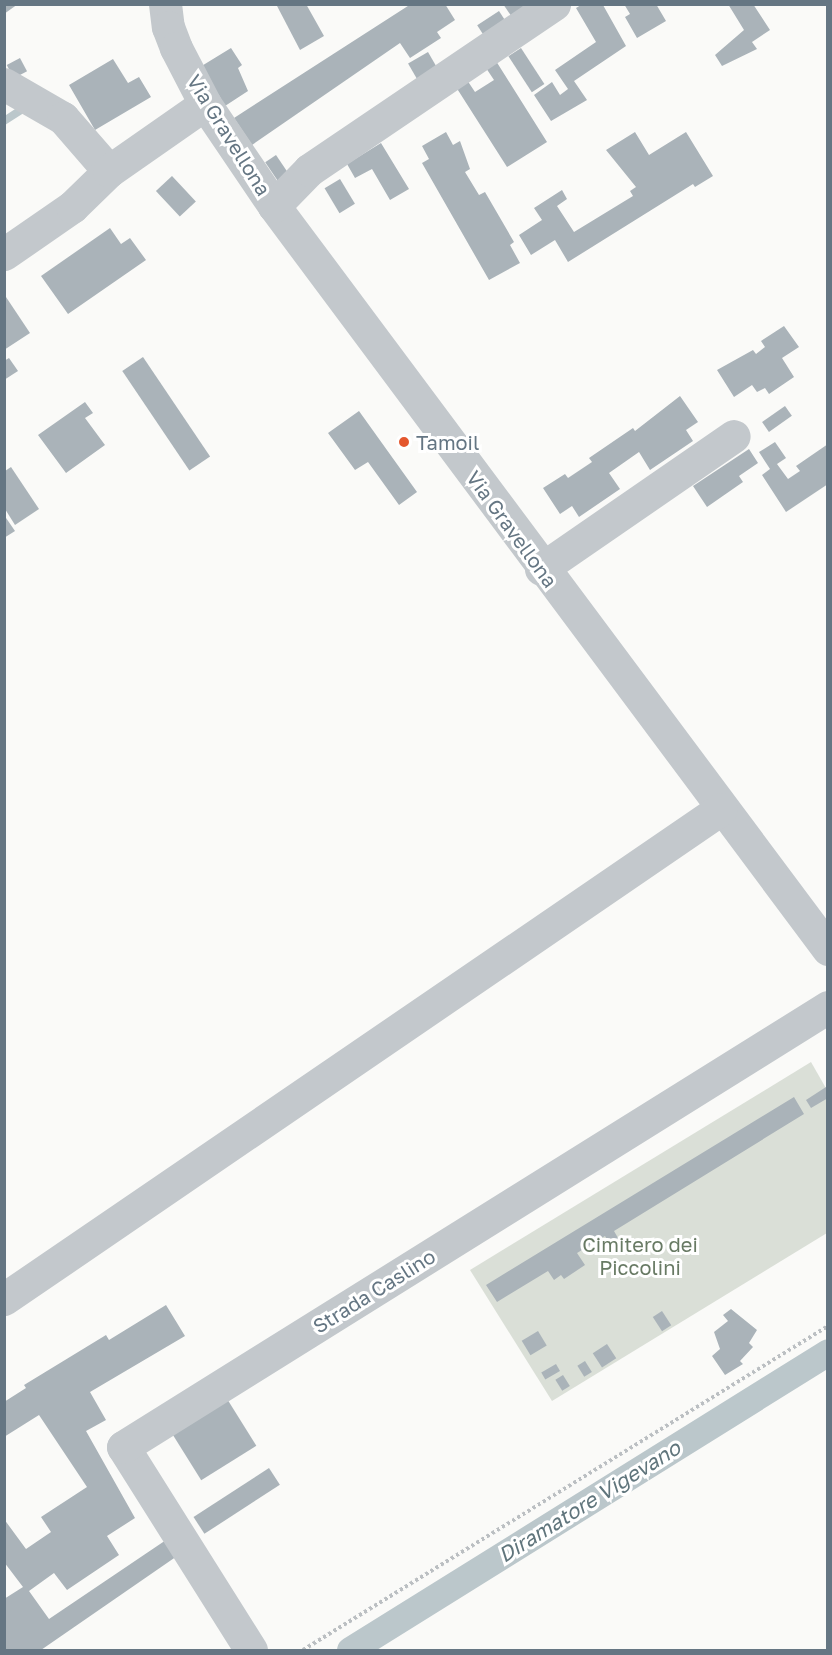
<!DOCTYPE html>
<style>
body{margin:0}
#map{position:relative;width:832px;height:1655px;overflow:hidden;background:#fafaf8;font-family:"Golos Text",sans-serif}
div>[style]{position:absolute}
.green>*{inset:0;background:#dadfd7}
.stream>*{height:8px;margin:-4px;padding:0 4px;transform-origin:4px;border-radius:4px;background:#bbc7cb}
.canal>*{height:27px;margin:-13.5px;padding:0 13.5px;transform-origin:13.5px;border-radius:13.5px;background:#bbc7cb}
.building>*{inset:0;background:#aab3b9;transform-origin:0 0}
.path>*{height:4px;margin-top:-2px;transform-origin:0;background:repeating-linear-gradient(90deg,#bbbfc2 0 3px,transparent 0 6px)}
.minor>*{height:33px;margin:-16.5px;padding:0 16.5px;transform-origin:16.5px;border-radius:16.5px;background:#c3c8cc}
.dots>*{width:16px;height:16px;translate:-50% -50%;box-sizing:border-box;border:3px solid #fff;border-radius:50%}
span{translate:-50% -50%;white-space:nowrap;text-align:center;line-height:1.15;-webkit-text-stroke:6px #fff;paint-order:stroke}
.street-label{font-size:20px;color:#657683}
.poi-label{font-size:20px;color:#657683}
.left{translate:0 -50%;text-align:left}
.park-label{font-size:20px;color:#687a64}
.water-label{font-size:21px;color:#60757c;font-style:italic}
.frame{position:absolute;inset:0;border:6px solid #657683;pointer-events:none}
</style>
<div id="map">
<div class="green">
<div style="clip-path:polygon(811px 1062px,827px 1090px,827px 1233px,552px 1401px,470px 1270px)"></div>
</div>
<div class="stream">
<div style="left:4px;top:121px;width:20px;rotate:-33deg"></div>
</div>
<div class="canal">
<div style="left:350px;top:1650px;width:563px;rotate:-31.94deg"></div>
</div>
<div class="building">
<div style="clip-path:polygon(4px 4px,18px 4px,4px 14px)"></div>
<div style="clip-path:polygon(276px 4px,306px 4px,324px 36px,300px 50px)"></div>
<div style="clip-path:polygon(411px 4px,445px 4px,455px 20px,437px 32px,441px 38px,410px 58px,400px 43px,252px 145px,234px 118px)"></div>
<div style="clip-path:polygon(503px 4px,524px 4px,516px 23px)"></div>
<div style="clip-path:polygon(624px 4px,656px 4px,666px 21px,637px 38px,625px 17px,630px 14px)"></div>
<div style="clip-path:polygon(728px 4px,753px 4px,770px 30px,752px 42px,757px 49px,722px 66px,715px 55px,744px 30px)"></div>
<div style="clip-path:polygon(581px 5px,603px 5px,626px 46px,574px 81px,587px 100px,551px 121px,534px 95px,552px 82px,560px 95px,568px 89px,555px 70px,596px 42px,576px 8px)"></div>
<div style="left:499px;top:11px;width:20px;height:26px;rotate:57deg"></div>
<div style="clip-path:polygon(231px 48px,242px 65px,238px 68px,248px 91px,225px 106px,200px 67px)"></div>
<div style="left:521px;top:48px;width:43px;height:15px;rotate:57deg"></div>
<div style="left:428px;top:52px;width:30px;height:23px;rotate:60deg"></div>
<div style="left:20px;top:58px;width:15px;height:15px;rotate:62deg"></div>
<div style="clip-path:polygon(113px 59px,128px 83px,139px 77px,151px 97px,95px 130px,69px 85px)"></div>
<div style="clip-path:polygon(496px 61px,547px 142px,507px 167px,456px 87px,467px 80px,475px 92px,494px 80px,486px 68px)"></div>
<div style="clip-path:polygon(446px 132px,453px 145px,460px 141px,470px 169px,465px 172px,479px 195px,485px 192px,514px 242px,510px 245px,520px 263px,489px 280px,422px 163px,429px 159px,422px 146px)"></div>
<div style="clip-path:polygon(635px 132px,649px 155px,686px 132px,713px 176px,695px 187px,693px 184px,568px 262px,555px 240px,531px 255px,519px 235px,542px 220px,534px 208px,562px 190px,567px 199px,557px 206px,574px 232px,633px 196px,630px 191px,636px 187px,606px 150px)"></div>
<div style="clip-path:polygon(381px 143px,409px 189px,390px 200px,372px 169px,355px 178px,347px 164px)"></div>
<div style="left:276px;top:155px;width:29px;height:13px;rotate:56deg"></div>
<div style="left:172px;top:176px;width:35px;height:22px;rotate:47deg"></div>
<div style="left:340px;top:179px;width:29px;height:18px;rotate:59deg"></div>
<div style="clip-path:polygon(110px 228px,121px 244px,130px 238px,146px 260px,68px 314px,41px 276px)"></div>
<div style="clip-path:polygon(4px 294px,30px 333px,4px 350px)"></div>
<div style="clip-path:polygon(784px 326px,799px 347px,782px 358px,794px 377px,769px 394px,765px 388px,757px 392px,752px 385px,734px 397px,717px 370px,753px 350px,756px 354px,765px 347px,761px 341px)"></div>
<div style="left:143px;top:357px;width:120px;height:25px;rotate:56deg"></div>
<div style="clip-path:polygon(9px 358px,18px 371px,4px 380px,4px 361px)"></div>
<div style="clip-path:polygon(680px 396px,698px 422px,686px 430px,693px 441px,650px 470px,639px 452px,609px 473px,620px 489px,579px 517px,572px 506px,560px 514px,543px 488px,565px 474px,568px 478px,592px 462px,589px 458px,633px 428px,635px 431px)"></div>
<div style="clip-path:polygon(85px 402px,93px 413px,85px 418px,105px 445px,66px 473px,38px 435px)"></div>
<div style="left:785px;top:406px;width:12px;height:28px;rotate:55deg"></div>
<div style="clip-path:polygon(359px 411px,417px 492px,399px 505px,368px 462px,355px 470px,328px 433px)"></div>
<div style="clip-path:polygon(775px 442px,786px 458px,777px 464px,788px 479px,800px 471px,796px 466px,828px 444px,828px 484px,786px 512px,762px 475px,770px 469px,759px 452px)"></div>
<div style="clip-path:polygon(749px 449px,758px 463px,739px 476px,743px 482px,707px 507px,693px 486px)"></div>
<div style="clip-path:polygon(11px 467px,39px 509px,15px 525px,5px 509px,5px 471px)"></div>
<div style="clip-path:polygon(4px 515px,15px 531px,4px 538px)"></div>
<div style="clip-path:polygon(826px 1087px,828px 1098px,811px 1108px,806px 1100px)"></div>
<div style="clip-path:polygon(794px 1097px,804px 1114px,614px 1231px,622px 1245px,613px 1250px,605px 1236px,577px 1253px,585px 1265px,564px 1279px,561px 1275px,554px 1280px,548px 1271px,497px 1302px,486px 1285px)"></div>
<div style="clip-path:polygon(166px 1305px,185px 1336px,90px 1392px,106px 1420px,86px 1431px,135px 1518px,107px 1536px,119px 1555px,67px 1590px,54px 1573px,29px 1591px,49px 1619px,169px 1538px,180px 1554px,41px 1650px,4px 1650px,4px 1599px,23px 1587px,4px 1562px,4px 1519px,26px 1549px,51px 1532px,41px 1517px,87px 1487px,39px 1415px,4px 1437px,4px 1402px,26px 1388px,24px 1385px,106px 1335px,109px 1340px)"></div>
<div style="clip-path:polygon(731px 1309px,757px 1330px,749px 1343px,753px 1347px,740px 1361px,743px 1364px,725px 1375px,712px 1356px,720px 1349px,714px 1332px,728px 1321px,723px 1315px)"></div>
<div style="left:662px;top:1311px;width:17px;height:11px;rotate:57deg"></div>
<div style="left:538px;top:1331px;width:17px;height:19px;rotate:59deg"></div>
<div style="left:607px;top:1344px;width:17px;height:17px;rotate:57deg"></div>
<div style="left:585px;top:1361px;width:13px;height:9px;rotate:58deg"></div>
<div style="left:556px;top:1364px;width:8px;height:17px;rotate:60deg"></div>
<div style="left:563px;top:1375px;width:13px;height:9px;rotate:58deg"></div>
<div style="left:224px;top:1394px;width:61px;height:65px;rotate:58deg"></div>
<div style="left:269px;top:1468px;width:20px;height:90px;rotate:57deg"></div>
</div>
<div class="path">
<div style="left:303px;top:1650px;width:617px;rotate:-31.68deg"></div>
</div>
<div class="minor">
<div style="left:165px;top:4px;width:23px;rotate:83deg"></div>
<div style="left:168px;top:27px;width:22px;rotate:69deg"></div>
<div style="left:176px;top:48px;width:63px;rotate:62.6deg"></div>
<div style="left:205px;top:104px;width:123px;rotate:55.9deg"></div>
<div style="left:274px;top:206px;width:927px;rotate:53.29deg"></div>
<div style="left:4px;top:84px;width:68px;rotate:30deg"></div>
<div style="left:63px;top:118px;width:70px;rotate:49deg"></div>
<div style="left:274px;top:206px;width:50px;rotate:-45.8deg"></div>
<div style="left:309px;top:170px;width:296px;rotate:-34.1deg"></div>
<div style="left:4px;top:254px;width:83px;rotate:-34.7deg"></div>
<div style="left:72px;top:207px;width:52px;rotate:-44.2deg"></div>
<div style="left:109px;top:171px;width:117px;rotate:-34.9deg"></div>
<div style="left:541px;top:569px;width:234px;rotate:-34.6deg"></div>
<div style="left:4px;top:1299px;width:868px;rotate:-34.35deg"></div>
<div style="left:251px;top:1650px;width:240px;rotate:-122.2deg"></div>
<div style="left:123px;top:1447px;width:831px;rotate:-31.97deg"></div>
</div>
<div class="dots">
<div style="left:404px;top:442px;background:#e4572e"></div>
</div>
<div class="street-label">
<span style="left:229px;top:135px;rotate:58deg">Via Gravellona</span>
<span style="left:512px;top:529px;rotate:54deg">Via Gravellona</span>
<span style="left:374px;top:1291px;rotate:-32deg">Strada Caslino</span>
</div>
<div class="poi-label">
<span class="left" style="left:416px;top:442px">Tamoil</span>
</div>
<div class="park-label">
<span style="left:640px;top:1256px">Cimitero dei<br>Piccolini</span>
</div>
<div class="water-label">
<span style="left:589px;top:1501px;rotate:-32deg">Diramatore Vigevano</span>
</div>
<div class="frame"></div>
</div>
